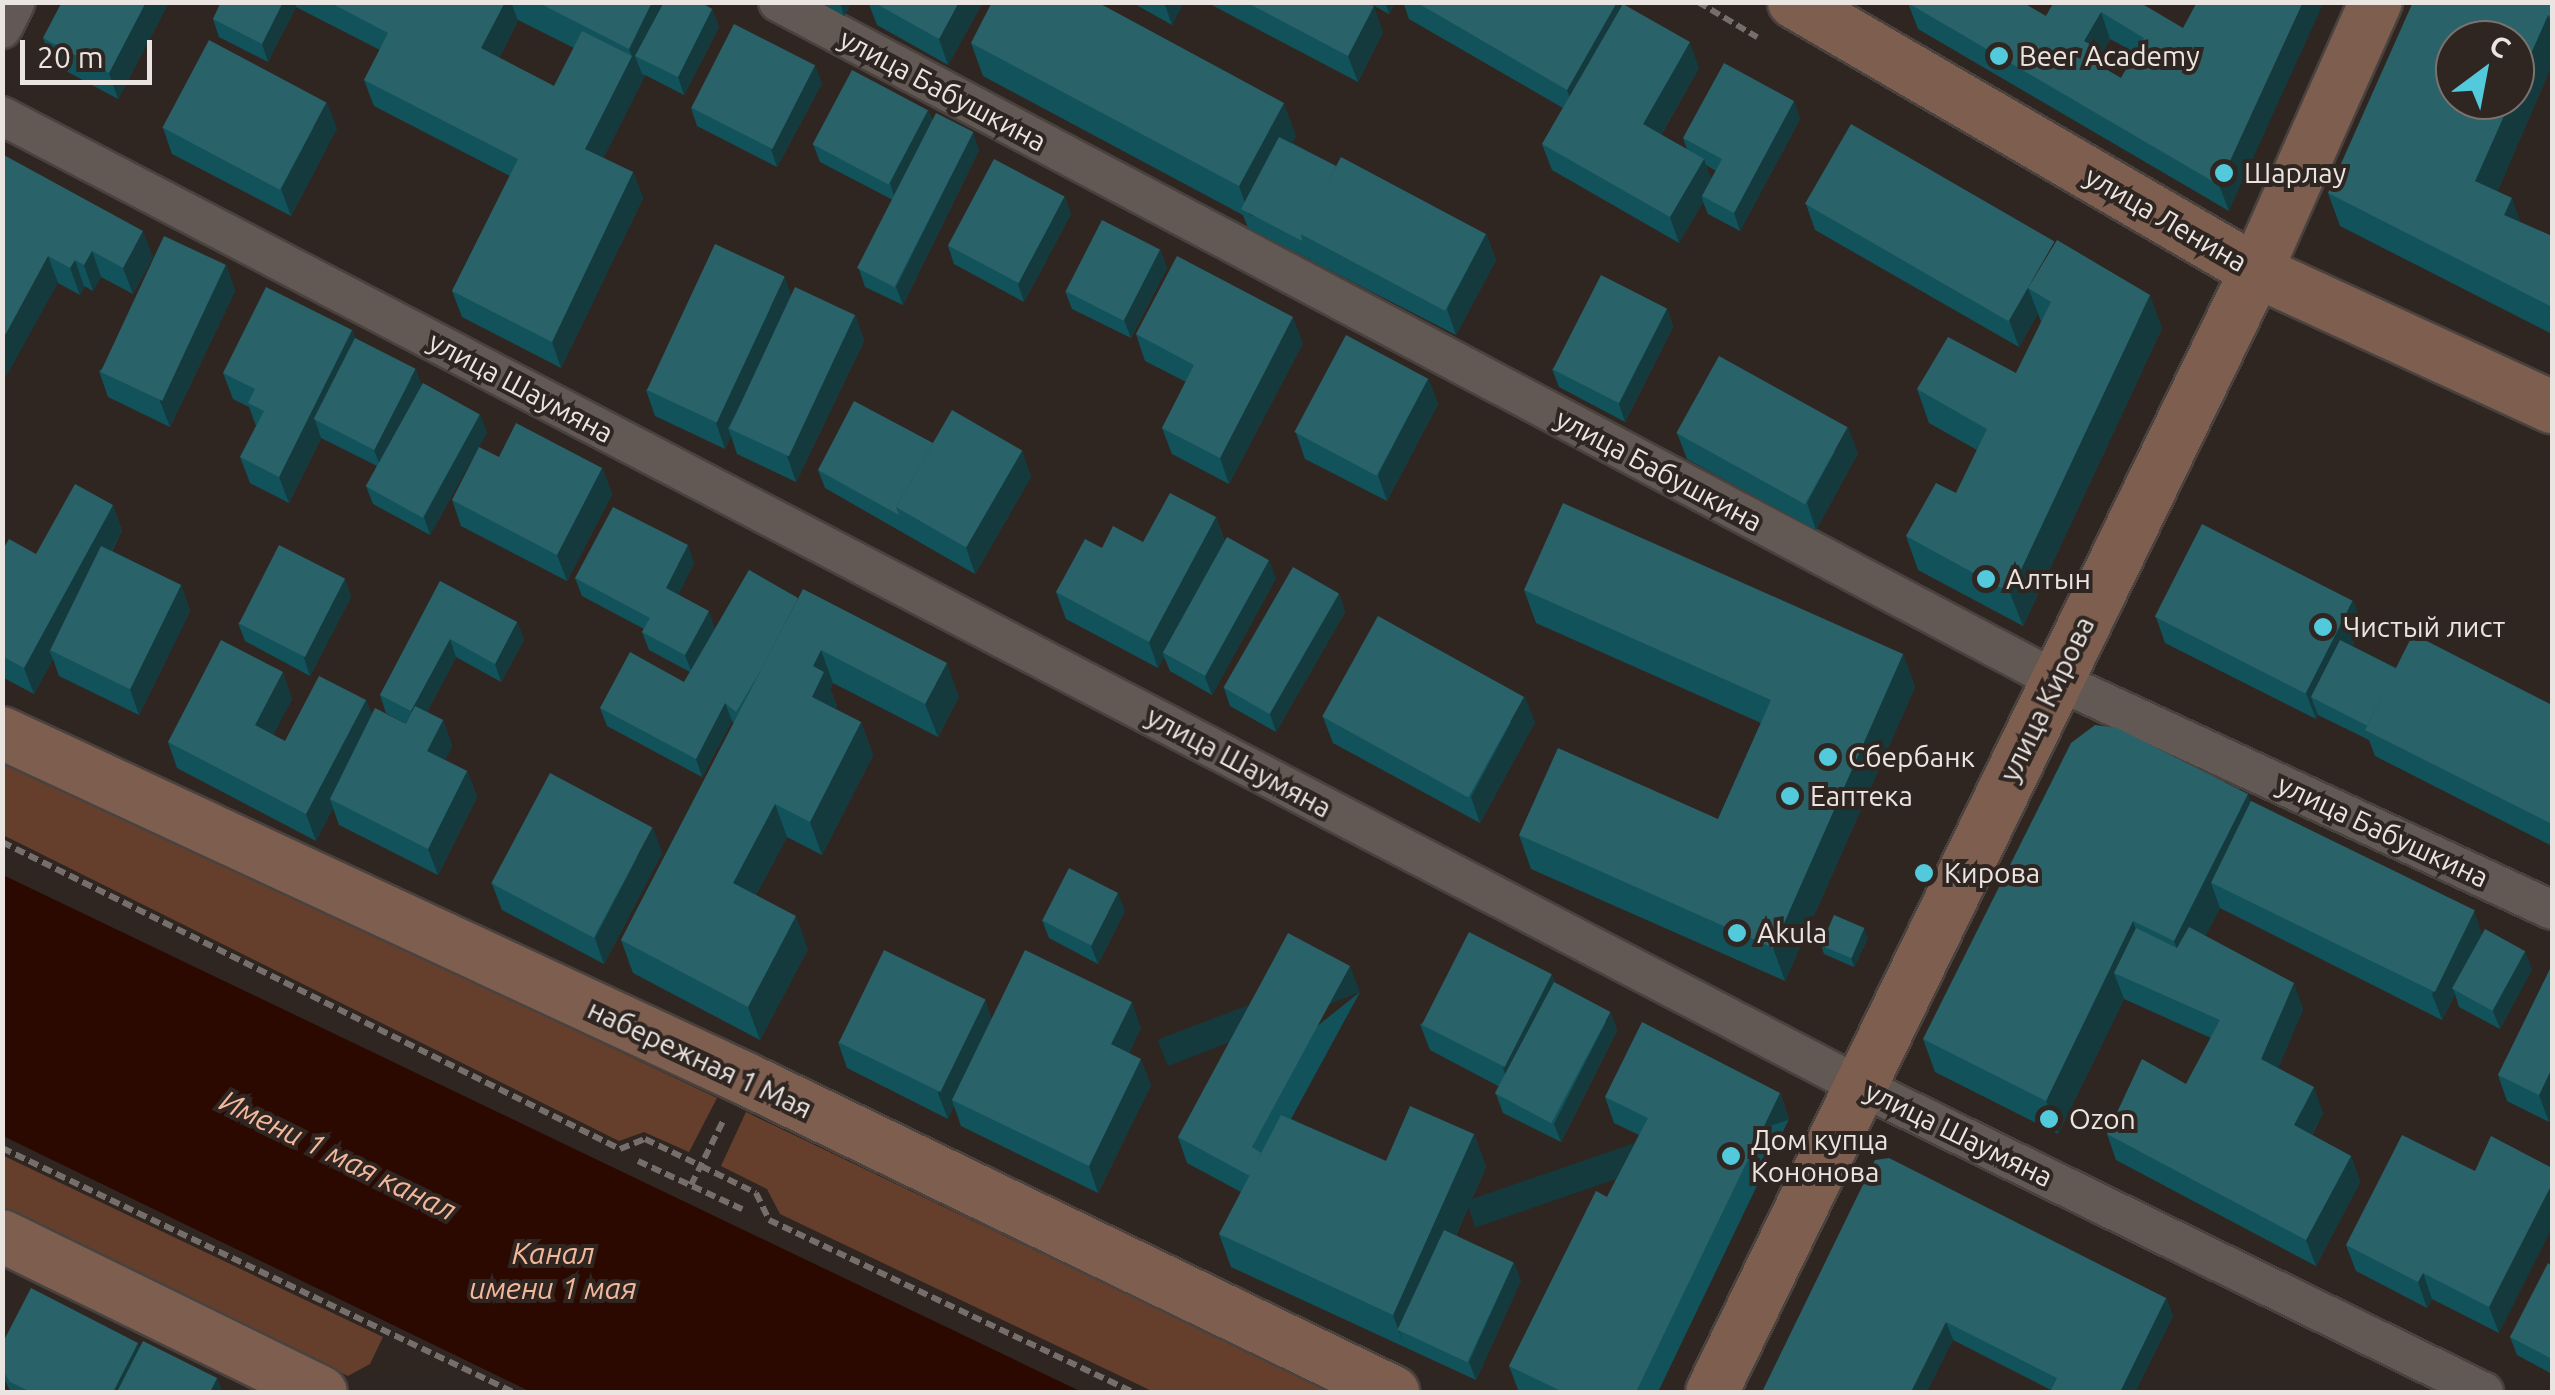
<!DOCTYPE html>
<meta charset="utf-8">
<style>
body{margin:0}
#map{position:relative;width:2555px;height:1395px;overflow:hidden;background:#2f2622;font-family:Ubuntu,sans-serif}
div>[style]{position:absolute}
.green>*{inset:0;background:#663f2c}
.water>*{inset:0;background:#2b0900}
.path>*{height:6px;margin-top:-3px;transform-origin:0;background:repeating-linear-gradient(90deg,#766e6a 0 10px,transparent 0 15px)}
.roads{filter:drop-shadow(2px 0 #4a423f) drop-shadow(-2px 0 #4a423f) drop-shadow(0 2px #4a423f) drop-shadow(0 -2px #4a423f)}
.street>*{height:38px;margin:-19px;padding:0 19px;transform-origin:19px;border-radius:19px;background:#635954}
.secondary>*{height:52px;margin:-26px;padding:0 26px;transform-origin:26px;border-radius:26px;background:#7e5e4f}
.wall>*{inset:0;background:#12525a}
.shaded-wall>*{inset:0;background:#143a3e;transform-origin:0 0}
.building>*{inset:0;background:#2a6269;transform-origin:0 0}
.dots>*{width:28px;height:28px;translate:-50% -50%;box-sizing:border-box;border:5px solid #2f2622;border-radius:50%}
span{translate:-50% -50%;white-space:nowrap;text-align:center;line-height:1.15;-webkit-text-stroke:8px #2f2622;paint-order:stroke}
.poi-label{font-size:28px;color:#ebe5e2}
.left{translate:0 -50%;text-align:left}
.street-label{font-size:28px;color:#ebe5e2}
.water-label{font-size:30px;color:#f3b79b;font-style:italic}
.frame{position:absolute;inset:0;border:5px solid #ebe5e2;pointer-events:none}
.north{position:absolute;left:2435px;top:20px;width:100px;height:100px;box-sizing:border-box;background:#2f2622;border:2px solid #7a726f;border-radius:50%;rotate:32deg;font-size:28px;font-weight:700;line-height:40px;text-align:center;color:#ebe5e2}
.north::after{content:'';display:block;margin:auto;width:35px;height:45px;background:#53cadc;clip-path:polygon(50% 0,100% 100%,50% 72%,0 100%)}
.scale{position:absolute;left:20px;top:40px;width:132px;height:45px;box-sizing:border-box;border:5px solid #ebe5e2;border-top:0;padding-left:12px;font-size:30px;line-height:35px;white-space:nowrap;color:#ebe5e2;-webkit-text-stroke:8px #2f2622;paint-order:stroke}
</style>
<div id="map">
<div class="green">
<div style="clip-path:polygon(2px 762px,258px 880px,717px 1098px,689px 1152px,644px 1132px,619px 1141px,3px 835px)"></div>
<div style="clip-path:polygon(746px 1112px,1330px 1392px,1154px 1392px,780px 1214px,767px 1189px,721px 1166px)"></div>
<div style="clip-path:polygon(2px 1155px,383px 1337px,370px 1364px,348px 1376px,3px 1210px)"></div>
</div>
<div class="water">
<div style="clip-path:polygon(2px 875px,3px 875px,1082px 1392px,531px 1392px,3px 1136px)"></div>
</div>
<div class="path">
<div style="left:1698px;top:2px;width:69px;rotate:30.7deg"></div>
<div style="left:2px;top:842px;width:690px;rotate:26.42deg"></div>
<div style="left:620px;top:1149px;width:27px;rotate:-22deg"></div>
<div style="left:645px;top:1139px;width:62px;rotate:25.7deg"></div>
<div style="left:701px;top:1166px;width:61px;rotate:26.1deg"></div>
<div style="left:756px;top:1193px;width:30px;rotate:64deg"></div>
<div style="left:769px;top:1220px;width:403px;rotate:25.3deg"></div>
<div style="left:2px;top:1148px;width:566px;rotate:25.52deg"></div>
<div style="left:638px;top:1161px;width:115px;rotate:24.8deg"></div>
<div style="left:691px;top:1185px;width:74px;rotate:-63.4deg"></div>
</div>
<div class="roads">
<div class="street">
<div style="left:778px;top:2px;width:1447px;rotate:27.95deg"></div>
<div style="left:2056px;top:680px;width:547px;rotate:24.88deg"></div>
<div style="left:2px;top:29px;width:30px;rotate:-63deg"></div>
<div style="left:2px;top:116px;width:2096px;rotate:27.57deg"></div>
<div style="left:1860px;top:1086px;width:695px;rotate:26.12deg"></div>
</div>
<div class="secondary">
<div style="left:1794px;top:2px;width:535px;rotate:30.21deg"></div>
<div style="left:2256px;top:271px;width:326px;rotate:24.7deg"></div>
<div style="left:2px;top:733px;width:821px;rotate:24.94deg"></div>
<div style="left:746px;top:1079px;width:719px;rotate:25.82deg"></div>
<div style="left:2px;top:1236px;width:355px;rotate:26.1deg"></div>
<div style="left:1712px;top:1392px;width:1246px;rotate:-64.11deg"></div>
<div style="left:2256px;top:271px;width:295px;rotate:-66deg"></div>
</div>
</div>
<div class="wall">
<div style="clip-path:polygon(62px 2px,169px 2px,118px 99px,53px 64px,43px 38px)"></div>
<div style="clip-path:polygon(evenodd,221px 2px,700px 2px,712px 9px,719px 27px,684px 95px,645px 75px,603px 158px,633px 172px,643px 198px,561px 368px,462px 317px,452px 291px,510px 176px,374px 106px,364px 80px,380px 50px,296px 7px,268px 62px,219px 37px,213px 19px,221px 2px,518px 20px,574px 48px,554px 86px,499px 58px,518px 20px)"></div>
<div style="clip-path:polygon(820px 2px,852px 2px,844px 16px)"></div>
<div style="clip-path:polygon(868px 2px,983px 2px,948px 65px,877px 25px)"></div>
<div style="clip-path:polygon(1131px 2px,1184px 2px,1172px 25px)"></div>
<div style="clip-path:polygon(1206px 2px,1366px 2px,1383px 32px,1358px 82px)"></div>
<div style="clip-path:polygon(1367px 2px,1396px 2px,1389px 14px)"></div>
<div style="clip-path:polygon(evenodd,1403px 2px,1620px 2px,1622px 6px,1699px 68px,1661px 135px,1687px 149px,1683px 138px,1794px 101px,1800px 119px,1740px 231px,1708px 214px,1703px 202px,1679px 243px,1552px 170px,1542px 144px,1563px 108px,1409px 19px,1403px 2px,1706px 165px,1716px 171px,1711px 179px,1706px 165px)"></div>
<div style="clip-path:polygon(evenodd,2054px 2px,2183px 28px,2229px 211px,1918px 29px,1908px 3px,2046px 16px,2054px 2px,2110px 39px,2136px 53px,2121px 78px,2108px 71px,2102px 53px,2110px 39px)"></div>
<div style="clip-path:polygon(2552px 2px,2552px 65px,2497px 192px,2520px 222px,2552px 236px,2552px 334px,2340px 226px,2328px 193px)"></div>
<div style="clip-path:polygon(971px 43px,1296px 136px,1292px 143px,1336px 166px,1486px 234px,1496px 260px,1456px 335px,1310px 260px,1309px 257px,1309px 259px,1248px 228px,1243px 215px,983px 76px)"></div>
<div style="clip-path:polygon(822px 83px,777px 167px,697px 126px,691px 108px)"></div>
<div style="clip-path:polygon(928px 110px,932px 120px,979px 150px,903px 305px,865px 287px,859px 269px,893px 200px,820px 162px,813px 144px)"></div>
<div style="clip-path:polygon(163px 128px,337px 128px,291px 216px,172px 154px)"></div>
<div style="clip-path:polygon(2px 154px,153px 257px,133px 294px,101px 277px,93px 291px,84px 286px,80px 295px,58px 283px)"></div>
<div style="clip-path:polygon(1806px 204px,2162px 328px,2023px 626px,1918px 570px,1906px 536px,1956px 493px,1977px 450px,1929px 423px,1917px 389px,2016px 373px,2041px 322px,2038px 313px,2019px 347px,1815px 230px)"></div>
<div style="clip-path:polygon(1071px 214px,1024px 302px,954px 264px,948px 246px)"></div>
<div style="clip-path:polygon(1160px 250px,1167px 268px,1131px 338px,1072px 309px,1065px 291px)"></div>
<div style="clip-path:polygon(226px 265px,235px 291px,170px 427px,108px 397px,99px 371px)"></div>
<div style="clip-path:polygon(791px 295px,855px 315px,864px 341px,796px 482px,737px 454px,731px 436px,725px 449px,655px 416px,646px 390px)"></div>
<div style="clip-path:polygon(1667px 309px,1673px 327px,1625px 422px,1559px 387px,1552px 369px)"></div>
<div style="clip-path:polygon(352px 330px,355px 338px,487px 432px,430px 535px,373px 504px,366px 486px,377px 466px,321px 438px,289px 503px,250px 483px,240px 457px,256px 426px,249px 407px,233px 399px,223px 373px)"></div>
<div style="clip-path:polygon(1136px 334px,1303px 343px,1229px 484px,1172px 454px,1162px 428px,1186px 382px,1145px 361px)"></div>
<div style="clip-path:polygon(1428px 378px,1438px 404px,1387px 501px,1305px 459px,1296px 433px)"></div>
<div style="clip-path:polygon(1677px 433px,1858px 453px,1816px 530px,1687px 459px)"></div>
<div style="clip-path:polygon(933px 443px,1022px 451px,1031px 477px,975px 574px,825px 488px,818px 470px)"></div>
<div style="clip-path:polygon(499px 457px,602px 468px,612px 494px,567px 581px,461px 526px,452px 500px)"></div>
<div style="clip-path:polygon(113px 505px,122px 531px,112px 551px,181px 585px,190px 611px,139px 715px,59px 676px,53px 659px,34px 694px,2px 677px,2px 551px,36px 554px)"></div>
<div style="clip-path:polygon(1216px 517px,1225px 542px,1276px 578px,1212px 695px,1170px 671px,1164px 657px,1158px 668px,1066px 619px,1056px 592px,1102px 548px,1143px 542px)"></div>
<div style="clip-path:polygon(694px 563px,678px 594px,715px 629px,749px 570px,959px 697px,938px 737px,833px 683px,830px 689px,837px 706px,835px 709px,861px 722px,873px 755px,822px 855px,787px 837px,756px 895px,808px 949px,760px 1040px,633px 973px,621px 940px,734px 723px,732px 721px,702px 777px,607px 726px,600px 708px,684px 682px,690px 672px,649px 650px,642px 632px,644px 629px,582px 596px,575px 578px)"></div>
<div style="clip-path:polygon(345px 579px,351px 597px,310px 676px,245px 641px,238px 623px)"></div>
<div style="clip-path:polygon(440px 581px,517px 622px,524px 640px,501px 682px,456px 657px,427px 712px,443px 720px,452px 746px,445px 760px,467px 771px,477px 797px,438px 875px,339px 825px,333px 808px,316px 841px,177px 768px,168px 742px,292px 699px,273px 735px,285px 741px,366px 700px,372px 715px,406px 724px,386px 713px,380px 695px)"></div>
<div style="clip-path:polygon(1524px 590px,1903px 654px,1915px 687px,1785px 981px,1531px 869px,1519px 835px,1718px 819px,1761px 723px,1536px 623px)"></div>
<div style="clip-path:polygon(1339px 594px,1345px 612px,1276px 732px,1230px 706px,1224px 688px)"></div>
<div style="clip-path:polygon(2156px 617px,2363px 626px,2352px 646px,2396px 668px,2552px 705px,2552px 846px,2375px 756px,2369px 740px,2318px 715px,2316px 719px,2165px 643px)"></div>
<div style="clip-path:polygon(1323px 717px,1535px 722px,1480px 823px,1333px 743px)"></div>
<div style="clip-path:polygon(2251px 801px,2474px 912px,2482px 935px,2532px 969px,2500px 1029px,2459px 1007px,2455px 994px,2442px 1020px,2220px 908px,2205px 936px,2303px 1009px,2278px 1068px,2323px 1113px,2312px 1135px,2351px 1156px,2360px 1182px,2316px 1266px,2116px 1160px,2107px 1134px,2186px 1084px,2211px 1038px,2124px 999px,2058px 1134px,1935px 1072px,1923px 1039px)"></div>
<div style="clip-path:polygon(662px 853px,604px 964px,502px 910px,492px 884px)"></div>
<div style="clip-path:polygon(1125px 911px,1098px 964px,1049px 938px,1042px 920px)"></div>
<div style="clip-path:polygon(1868px 938px,1854px 967px,1824px 954px,1821px 945px)"></div>
<div style="clip-path:polygon(2552px 965px,2552px 1114px,2549px 1122px,2507px 1101px,2498px 1075px)"></div>
<div style="clip-path:polygon(1554px 982px,1617px 1030px,1561px 1142px,1503px 1113px,1496px 1094px,1500px 1087px,1430px 1050px,1420px 1024px)"></div>
<div style="clip-path:polygon(1360px 992px,1291px 1119px,1386px 1161px,1474px 1134px,1486px 1167px,1456px 1235px,1521px 1280px,1476px 1380px,1231px 1267px,1219px 1234px,1241px 1192px,1187px 1163px,1178px 1137px)"></div>
<div style="clip-path:polygon(985px 1000px,991px 1019px,1141px 1028px,1129px 1053px,1151px 1085px,1098px 1193px,961px 1126px,954px 1106px,948px 1119px,847px 1068px,838px 1042px)"></div>
<div style="clip-path:polygon(1780px 1093px,1789px 1119px,1658px 1392px,1519px 1392px,1509px 1366px,1607px 1197px,1639px 1135px,1614px 1123px,1605px 1097px)"></div>
<div style="clip-path:polygon(1875px 1160px,2166px 1298px,2173px 1316px,2135px 1392px,2050px 1392px,2051px 1390px,1953px 1340px)"></div>
<div style="clip-path:polygon(2475px 1171px,2499px 1333px,2432px 1299px,2427px 1308px,2356px 1271px,2346px 1245px)"></div>
<div style="clip-path:polygon(2552px 1266px,2552px 1374px,2517px 1355px,2510px 1337px)"></div>
<div style="clip-path:polygon(2px 1344px,139px 1348px,217px 1378px,222px 1392px,11px 1392px,2px 1375px)"></div>
</div>
<div class="shaded-wall">
<div style="clip-path:polygon(146px 2px,169px 2px,118px 99px,109px 73px)"></div>
<div style="clip-path:polygon(283px 2px,295px 2px,296px 7px,268px 62px,262px 44px)"></div>
<div style="clip-path:polygon(505px 2px,511px 2px,518px 21px,491px 75px,481px 48px)"></div>
<div style="clip-path:polygon(652px 2px,677px 2px,635px 56px,642px 74px,645px 75px,642px 82px,629px 49px)"></div>
<div style="clip-path:polygon(840px 2px,852px 2px,844px 16px)"></div>
<div style="clip-path:polygon(959px 2px,983px 2px,948px 65px,939px 39px)"></div>
<div style="clip-path:polygon(1164px 2px,1184px 2px,1172px 25px)"></div>
<div style="clip-path:polygon(1385px 2px,1396px 2px,1389px 14px)"></div>
<div style="clip-path:polygon(1617px 2px,1620px 2px,1629px 25px,1577px 116px,1567px 90px)"></div>
<div style="clip-path:polygon(2303px 2px,2324px 2px,2229px 211px,2219px 185px)"></div>
<div style="clip-path:polygon(1374px 6px,1383px 32px,1358px 82px,1348px 56px)"></div>
<div style="clip-path:polygon(712px 9px,719px 27px,684px 95px,678px 77px)"></div>
<div style="clip-path:polygon(2101px 12px,2110px 39px,2102px 53px,2110px 76px,2103px 88px,2084px 41px)"></div>
<div style="clip-path:polygon(2548px 15px,2552px 26px,2552px 65px,2487px 215px,2475px 181px,2511px 100px,2515px 100px,2515px 90px)"></div>
<div style="clip-path:polygon(1690px 42px,1699px 68px,1652px 150px,1643px 124px)"></div>
<div style="clip-path:polygon(632px 56px,642px 82px,595px 175px,585px 149px)"></div>
<div style="clip-path:polygon(815px 65px,822px 83px,777px 167px,771px 149px)"></div>
<div style="clip-path:polygon(1794px 101px,1800px 119px,1740px 231px,1734px 213px)"></div>
<div style="clip-path:polygon(327px 102px,337px 128px,291px 216px,281px 189px)"></div>
<div style="clip-path:polygon(1284px 103px,1296px 136px,1253px 216px,1249px 214px,1239px 186px)"></div>
<div style="clip-path:polygon(928px 110px,934px 128px,896px 202px,890px 183px)"></div>
<div style="clip-path:polygon(973px 132px,979px 150px,903px 305px,896px 287px)"></div>
<div style="clip-path:polygon(1704px 159px,1713px 185px,1702px 196px,1703px 202px,1679px 243px,1670px 217px)"></div>
<div style="clip-path:polygon(633px 172px,643px 198px,561px 368px,552px 342px)"></div>
<div style="clip-path:polygon(1065px 196px,1071px 214px,1024px 302px,1018px 284px)"></div>
<div style="clip-path:polygon(2512px 198px,2524px 232px,2504px 215px)"></div>
<div style="clip-path:polygon(143px 231px,153px 257px,133px 294px,123px 268px)"></div>
<div style="clip-path:polygon(1486px 234px,1496px 260px,1456px 335px,1447px 309px)"></div>
<div style="clip-path:polygon(2055px 241px,2028px 288px,2038px 313px,2019px 347px,2009px 320px)"></div>
<div style="clip-path:polygon(1160px 250px,1167px 268px,1131px 338px,1124px 320px)"></div>
<div style="clip-path:polygon(92px 251px,101px 277px,93px 291px,84px 265px)"></div>
<div style="clip-path:polygon(48px 256px,58px 283px,2px 384px,2px 341px)"></div>
<div style="clip-path:polygon(75px 260px,84px 286px,80px 295px,70px 268px)"></div>
<div style="clip-path:polygon(226px 265px,235px 291px,170px 427px,160px 401px)"></div>
<div style="clip-path:polygon(785px 277px,794px 304px,728px 428px,731px 436px,725px 449px,716px 423px)"></div>
<div style="clip-path:polygon(2150px 295px,2162px 328px,2023px 626px,2010px 593px)"></div>
<div style="clip-path:polygon(1667px 309px,1673px 327px,1625px 422px,1619px 404px)"></div>
<div style="clip-path:polygon(855px 315px,864px 341px,796px 482px,787px 456px)"></div>
<div style="clip-path:polygon(1293px 317px,1303px 343px,1229px 484px,1220px 458px)"></div>
<div style="clip-path:polygon(352px 330px,362px 357px,315px 420px,321px 438px,289px 503px,279px 477px)"></div>
<div style="clip-path:polygon(416px 369px,422px 387px,381px 468px,374px 450px)"></div>
<div style="clip-path:polygon(1428px 378px,1438px 404px,1387px 501px,1378px 475px)"></div>
<div style="clip-path:polygon(480px 414px,487px 432px,430px 535px,424px 517px)"></div>
<div style="clip-path:polygon(1848px 427px,1858px 453px,1816px 530px,1807px 503px)"></div>
<div style="clip-path:polygon(1022px 451px,1031px 477px,975px 574px,966px 547px)"></div>
<div style="clip-path:polygon(602px 468px,612px 494px,567px 581px,557px 555px)"></div>
<div style="clip-path:polygon(113px 505px,122px 531px,56px 653px,49px 650px,53px 659px,34px 694px,24px 668px)"></div>
<div style="clip-path:polygon(1216px 517px,1225px 543px,1163px 653px,1164px 657px,1158px 668px,1149px 642px)"></div>
<div style="clip-path:polygon(688px 545px,694px 563px,673px 606px,666px 588px)"></div>
<div style="clip-path:polygon(1269px 560px,1276px 578px,1212px 695px,1205px 677px)"></div>
<div style="clip-path:polygon(345px 579px,351px 597px,310px 676px,304px 658px)"></div>
<div style="clip-path:polygon(181px 585px,190px 611px,139px 715px,130px 689px)"></div>
<div style="clip-path:polygon(1339px 594px,1345px 612px,1276px 732px,1270px 714px)"></div>
<div style="clip-path:polygon(2353px 600px,2363px 626px,2324px 703px,2311px 697px,2318px 715px,2316px 719px,2306px 693px)"></div>
<div style="clip-path:polygon(709px 611px,715px 629px,692px 673px,685px 655px)"></div>
<div style="clip-path:polygon(517px 622px,524px 640px,501px 682px,495px 664px)"></div>
<div style="clip-path:polygon(450px 639px,456px 657px,418px 729px,411px 711px)"></div>
<div style="clip-path:polygon(821px 650px,833px 683px,830px 689px,837px 706px,824px 730px,812px 697px,813px 666px)"></div>
<div style="clip-path:polygon(1903px 654px,1915px 687px,1785px 981px,1773px 948px)"></div>
<div style="clip-path:polygon(947px 663px,959px 697px,938px 737px,925px 704px)"></div>
<div style="clip-path:polygon(283px 672px,292px 699px,265px 751px,255px 725px)"></div>
<div style="clip-path:polygon(1525px 696px,1535px 722px,1480px 823px,1471px 797px)"></div>
<div style="clip-path:polygon(366px 700px,376px 726px,330px 799px,333px 808px,316px 841px,306px 814px)"></div>
<div style="clip-path:polygon(725px 703px,732px 721px,702px 777px,696px 759px)"></div>
<div style="clip-path:polygon(443px 720px,452px 746px,437px 777px,427px 751px)"></div>
<div style="clip-path:polygon(861px 722px,873px 755px,822px 855px,810px 822px)"></div>
<div style="clip-path:polygon(467px 771px,477px 797px,438px 875px,428px 849px)"></div>
<div style="clip-path:polygon(2248px 794px,2260px 827px,2211px 883px,2220px 908px,2186px 974px,2174px 941px)"></div>
<div style="clip-path:polygon(775px 804px,787px 837px,745px 916px,733px 883px)"></div>
<div style="clip-path:polygon(653px 827px,662px 853px,604px 964px,595px 938px)"></div>
<div style="clip-path:polygon(1118px 893px,1125px 911px,1098px 964px,1091px 946px)"></div>
<div style="clip-path:polygon(2474px 912px,2483px 938px,2453px 989px,2455px 994px,2442px 1020px,2432px 994px)"></div>
<div style="clip-path:polygon(796px 916px,808px 949px,760px 1040px,748px 1007px)"></div>
<div style="clip-path:polygon(2133px 921px,2145px 954px,2114px 973px,2124px 999px,2058px 1134px,2046px 1101px)"></div>
<div style="clip-path:polygon(1864px 928px,1868px 938px,1854px 967px,1851px 958px)"></div>
<div style="clip-path:polygon(2525px 951px,2532px 969px,2500px 1029px,2493px 1011px)"></div>
<div style="left:1350px;top:966px;width:28px;height:206px;rotate:69deg"></div>
<div style="clip-path:polygon(1552px 974px,1561px 1001px,1512px 1094px,1503px 1068px)"></div>
<div style="clip-path:polygon(2294px 983px,2303px 1009px,2271px 1085px,2261px 1059px)"></div>
<div style="clip-path:polygon(985px 1000px,994px 1026px,952px 1100px,954px 1106px,948px 1119px,938px 1093px)"></div>
<div style="clip-path:polygon(1132px 1002px,1141px 1028px,1121px 1071px,1111px 1044px)"></div>
<div style="clip-path:polygon(1611px 1012px,1617px 1030px,1561px 1142px,1554px 1124px)"></div>
<div style="clip-path:polygon(1141px 1059px,1151px 1085px,1098px 1193px,1089px 1166px)"></div>
<div style="clip-path:polygon(2552px 1068px,2552px 1114px,2549px 1122px,2539px 1095px)"></div>
<div style="clip-path:polygon(2314px 1087px,2323px 1113px,2303px 1151px,2294px 1125px)"></div>
<div style="left:1780px;top:1093px;width:28px;height:332px;rotate:71deg"></div>
<div style="clip-path:polygon(1474px 1134px,1486px 1167px,1411px 1335px,1399px 1330px,1405px 1348px,1393px 1315px)"></div>
<div style="clip-path:polygon(2351px 1156px,2360px 1182px,2316px 1266px,2306px 1240px)"></div>
<div style="clip-path:polygon(2552px 1184px,2552px 1228px,2499px 1333px,2489px 1307px)"></div>
<div style="clip-path:polygon(1514px 1262px,1521px 1280px,1476px 1380px,1469px 1362px)"></div>
<div style="clip-path:polygon(2423px 1273px,2432px 1299px,2427px 1308px,2418px 1282px)"></div>
<div style="clip-path:polygon(2166px 1298px,2173px 1316px,2135px 1392px,2120px 1392px)"></div>
<div style="clip-path:polygon(1946px 1322px,1953px 1340px,1927px 1392px,1911px 1392px)"></div>
<div style="clip-path:polygon(138px 1343px,147px 1369px,136px 1392px,113px 1392px)"></div>
<div style="clip-path:polygon(217px 1378px,222px 1392px,210px 1392px)"></div>
</div>
<div class="building">
<div style="clip-path:polygon(62px 2px,146px 2px,109px 73px,43px 38px)"></div>
<div style="clip-path:polygon(221px 2px,283px 2px,262px 44px,213px 19px)"></div>
<div style="clip-path:polygon(329px 2px,505px 2px,481px 48px,554px 86px,582px 31px,632px 56px,585px 149px,633px 172px,552px 342px,452px 291px,518px 159px,364px 80px,388px 33px)"></div>
<div style="clip-path:polygon(537px 2px,652px 2px,629px 49px)"></div>
<div style="clip-path:polygon(664px 2px,700px 2px,712px 9px,678px 77px,635px 56px)"></div>
<div style="clip-path:polygon(873px 2px,959px 2px,939px 39px)"></div>
<div style="clip-path:polygon(992px 2px,1097px 2px,1284px 103px,1239px 186px,971px 43px)"></div>
<div style="clip-path:polygon(1246px 2px,1366px 2px,1374px 6px,1348px 56px)"></div>
<div style="clip-path:polygon(1416px 2px,1617px 2px,1567px 90px)"></div>
<div style="clip-path:polygon(evenodd,2022px 2px,2046px 16px,2054px 2px,2139px 2px,2183px 28px,2197px 2px,2303px 2px,2219px 185px,1908px 3px,2022px 2px,2101px 12px,2144px 38px,2121px 78px,2094px 62px,2101px 50px,2084px 41px,2101px 12px)"></div>
<div style="clip-path:polygon(2413px 2px,2552px 2px,2552px 17px,2548px 15px,2515px 90px,2515px 40px,2455px 40px,2455px 100px,2511px 100px,2475px 181px,2512px 198px,2504px 215px,2552px 236px,2552px 307px,2328px 193px)"></div>
<div style="clip-path:polygon(1623px 4px,1690px 42px,1643px 124px,1704px 159px,1670px 217px,1542px 144px)"></div>
<div style="left:734px;top:24px;width:91px;height:94px;rotate:27deg"></div>
<div style="left:209px;top:40px;width:133px;height:99px;rotate:28deg"></div>
<div style="clip-path:polygon(1724px 63px,1794px 101px,1734px 213px,1702px 196px,1722px 159px,1683px 138px)"></div>
<div style="left:852px;top:70px;width:86px;height:84px;rotate:28deg"></div>
<div style="left:936px;top:113px;width:42px;height:174px;rotate:27deg"></div>
<div style="left:1851px;top:124px;width:235px;height:92px;rotate:30deg"></div>
<div style="clip-path:polygon(1279px 137px,1336px 166px,1301px 234px,1302px 241px,1241px 209px)"></div>
<div style="clip-path:polygon(2px 154px,143px 231px,123px 268px,92px 251px,84px 265px,75px 260px,70px 268px,48px 256px,2px 341px)"></div>
<div style="left:1341px;top:157px;width:164px;height:87px;rotate:28deg"></div>
<div style="left:994px;top:159px;width:80px;height:98px;rotate:28deg"></div>
<div style="left:1102px;top:220px;width:65px;height:80px;rotate:27deg"></div>
<div style="left:164px;top:236px;width:68px;height:150px;rotate:25deg"></div>
<div style="clip-path:polygon(2057px 240px,2150px 295px,2010px 593px,1906px 536px,1936px 483px,1956px 493px,1987px 429px,1917px 389px,1948px 337px,2016px 373px,2051px 302px,2028px 288px)"></div>
<div style="left:715px;top:244px;width:77px;height:161px;rotate:25deg"></div>
<div style="clip-path:polygon(1177px 256px,1293px 317px,1220px 458px,1162px 428px,1194px 365px,1136px 334px)"></div>
<div style="left:1601px;top:275px;width:74px;height:106px;rotate:27deg"></div>
<div style="clip-path:polygon(266px 287px,352px 330px,279px 477px,240px 457px,264px 411px,248px 403px,255px 389px,223px 373px)"></div>
<div style="left:795px;top:287px;width:66px;height:156px;rotate:25deg"></div>
<div style="left:1346px;top:335px;width:93px;height:110px;rotate:28deg"></div>
<div style="left:355px;top:338px;width:68px;height:91px;rotate:27deg"></div>
<div style="left:1719px;top:356px;width:147px;height:88px;rotate:29deg"></div>
<div style="left:423px;top:383px;width:65px;height:118px;rotate:29deg"></div>
<div style="clip-path:polygon(854px 401px,933px 443px,896px 507px,899px 515px,818px 470px)"></div>
<div style="left:952px;top:410px;width:81px;height:112px;rotate:30deg"></div>
<div style="clip-path:polygon(516px 423px,602px 468px,557px 555px,452px 500px,479px 447px,499px 457px)"></div>
<div style="clip-path:polygon(75px 484px,113px 505px,24px 668px,2px 656px,2px 551px,9px 539px,36px 554px)"></div>
<div style="clip-path:polygon(1170px 493px,1216px 517px,1149px 642px,1056px 592px,1085px 539px,1102px 548px,1113px 526px,1143px 542px)"></div>
<div style="clip-path:polygon(1563px 503px,1903px 654px,1773px 948px,1519px 835px,1558px 748px,1718px 819px,1771px 700px,1524px 590px)"></div>
<div style="clip-path:polygon(613px 507px,688px 545px,666px 588px,709px 611px,685px 655px,642px 632px,650px 618px,575px 578px)"></div>
<div style="left:2202px;top:524px;width:169px;height:104px;rotate:27deg"></div>
<div style="left:1227px;top:537px;width:48px;height:132px;rotate:29deg"></div>
<div style="left:279px;top:545px;width:74px;height:88px;rotate:27deg"></div>
<div style="left:101px;top:546px;width:89px;height:116px;rotate:26deg"></div>
<div style="left:1293px;top:567px;width:53px;height:139px;rotate:30deg"></div>
<div style="clip-path:polygon(749px 570px,798px 598px,761px 670px,736px 712px,725px 703px,696px 759px,600px 708px,630px 652px,684px 682px)"></div>
<div style="clip-path:polygon(440px 581px,517px 622px,495px 664px,450px 639px,411px 711px,380px 695px)"></div>
<div style="clip-path:polygon(803px 589px,947px 663px,925px 704px,821px 650px,813px 666px,824px 672px,812px 697px,861px 722px,810px 822px,775px 804px,733px 883px,796px 916px,748px 1007px,621px 940px)"></div>
<div style="left:1378px;top:616px;width:167px;height:115px;rotate:29deg"></div>
<div style="clip-path:polygon(2413px 634px,2552px 705px,2552px 824px,2365px 730px)"></div>
<div style="clip-path:polygon(221px 640px,283px 672px,255px 725px,285px 741px,319px 676px,366px 700px,306px 814px,168px 742px)"></div>
<div style="left:2340px;top:640px;width:63px;height:64px;rotate:27deg"></div>
<div style="clip-path:polygon(415px 706px,443px 720px,427px 751px,467px 771px,428px 849px,330px 799px,375px 708px,406px 724px)"></div>
<div style="clip-path:polygon(2095px 725px,2117px 728px,2248px 794px,2174px 941px,2133px 921px,2046px 1101px,1923px 1039px,2071px 743px)"></div>
<div style="left:550px;top:773px;width:116px;height:125px;rotate:28deg"></div>
<div style="left:2251px;top:801px;width:249px;height:91px;rotate:26deg"></div>
<div style="left:1069px;top:868px;width:55px;height:59px;rotate:27deg"></div>
<div style="left:1834px;top:915px;width:33px;height:33px;rotate:23deg"></div>
<div style="clip-path:polygon(2189px 927px,2294px 983px,2261px 1059px,2314px 1087px,2294px 1125px,2351px 1156px,2306px 1240px,2107px 1134px,2142px 1059px,2186px 1084px,2220px 1020px,2114px 973px,2136px 928px,2177px 948px)"></div>
<div style="left:2485px;top:929px;width:46px;height:68px;rotate:29deg"></div>
<div style="left:1469px;top:932px;width:93px;height:104px;rotate:27deg"></div>
<div style="clip-path:polygon(1288px 933px,1350px 966px,1252px 1147px,1261px 1153px,1250px 1176px,1178px 1137px)"></div>
<div style="left:884px;top:950px;width:113px;height:103px;rotate:26deg"></div>
<div style="clip-path:polygon(1025px 950px,1132px 1002px,1111px 1044px,1141px 1059px,1089px 1166px,952px 1100px)"></div>
<div style="clip-path:polygon(2552px 965px,2552px 1068px,2539px 1095px,2498px 1075px)"></div>
<div style="left:1554px;top:982px;width:64px;height:126px;rotate:28deg"></div>
<div style="clip-path:polygon(1642px 1022px,1780px 1093px,1636px 1392px,1563px 1392px,1509px 1366px,1596px 1191px,1607px 1197px,1648px 1118px,1605px 1097px)"></div>
<div style="clip-path:polygon(1410px 1106px,1474px 1134px,1393px 1315px,1219px 1234px,1281px 1115px,1386px 1161px)"></div>
<div style="clip-path:polygon(2402px 1135px,2475px 1171px,2491px 1136px,2552px 1168px,2552px 1184px,2489px 1307px,2423px 1273px,2418px 1282px,2346px 1245px)"></div>
<div style="clip-path:polygon(1889px 1158px,2166px 1298px,2120px 1392px,2050px 1392px,2057px 1378px,1946px 1322px,1911px 1392px,1762px 1392px,1875px 1160px)"></div>
<div style="left:1444px;top:1230px;width:77px;height:110px;rotate:25deg"></div>
<div style="clip-path:polygon(2548px 1263px,2552px 1266px,2552px 1359px,2510px 1337px)"></div>
<div style="clip-path:polygon(31px 1288px,138px 1343px,113px 1392px,31px 1392px,10px 1382px,2px 1369px,2px 1344px)"></div>
<div style="clip-path:polygon(143px 1341px,217px 1378px,210px 1392px,117px 1392px)"></div>
</div>
<div class="dots">
<div style="left:1999px;top:56px;background:#53cadc"></div>
<div style="left:2224px;top:173px;background:#53cadc"></div>
<div style="left:1986px;top:579px;background:#53cadc"></div>
<div style="left:2323px;top:627px;background:#53cadc"></div>
<div style="left:1828px;top:757px;background:#53cadc"></div>
<div style="left:1790px;top:796px;background:#53cadc"></div>
<div style="left:1924px;top:873px;background:#53cadc"></div>
<div style="left:1737px;top:933px;background:#53cadc"></div>
<div style="left:2049px;top:1119px;background:#53cadc"></div>
<div style="left:1731px;top:1156px;background:#53cadc"></div>
</div>
<div class="poi-label">
<span class="left" style="left:2019px;top:56px">Beer Academy</span>
<span class="left" style="left:2244px;top:173px">Шарлау</span>
<span class="left" style="left:2006px;top:579px">Алтын</span>
<span class="left" style="left:2343px;top:627px">Чистый лист</span>
<span class="left" style="left:1848px;top:757px">Сбербанк</span>
<span class="left" style="left:1810px;top:796px">Еаптека</span>
<span class="left" style="left:1944px;top:873px">Кирова</span>
<span class="left" style="left:1757px;top:933px">Akula</span>
<span class="left" style="left:2069px;top:1119px">Ozon</span>
<span class="left" style="left:1751px;top:1156px">Дом купца<br>Кононова</span>
</div>
<div class="street-label">
<span style="left:943px;top:90px;rotate:28deg">улица Бабушкина</span>
<span style="left:2166px;top:219px;rotate:30deg">улица Ленина</span>
<span style="left:521px;top:387px;rotate:28deg">улица Шаумяна</span>
<span style="left:1659px;top:470px;rotate:28deg">улица Бабушкина</span>
<span style="left:2047px;top:699px;rotate:-64deg">улица Кирова</span>
<span style="left:1239px;top:762px;rotate:28deg">улица Шаумяна</span>
<span style="left:2383px;top:831px;rotate:25deg">улица Бабушкина</span>
<span style="left:700px;top:1059px;rotate:25deg">набережная 1 Мая</span>
<span style="left:1959px;top:1134px;rotate:26deg">улица Шаумяна</span>
</div>
<div class="water-label">
<span style="left:338px;top:1155px;rotate:26deg">Имени 1 мая канал</span>
<span style="left:553px;top:1270px">Канал<br>имени 1 мая</span>
</div>
<div class="frame"></div>
<div class="north">С</div>
<div class="scale">20 m</div>
</div>
